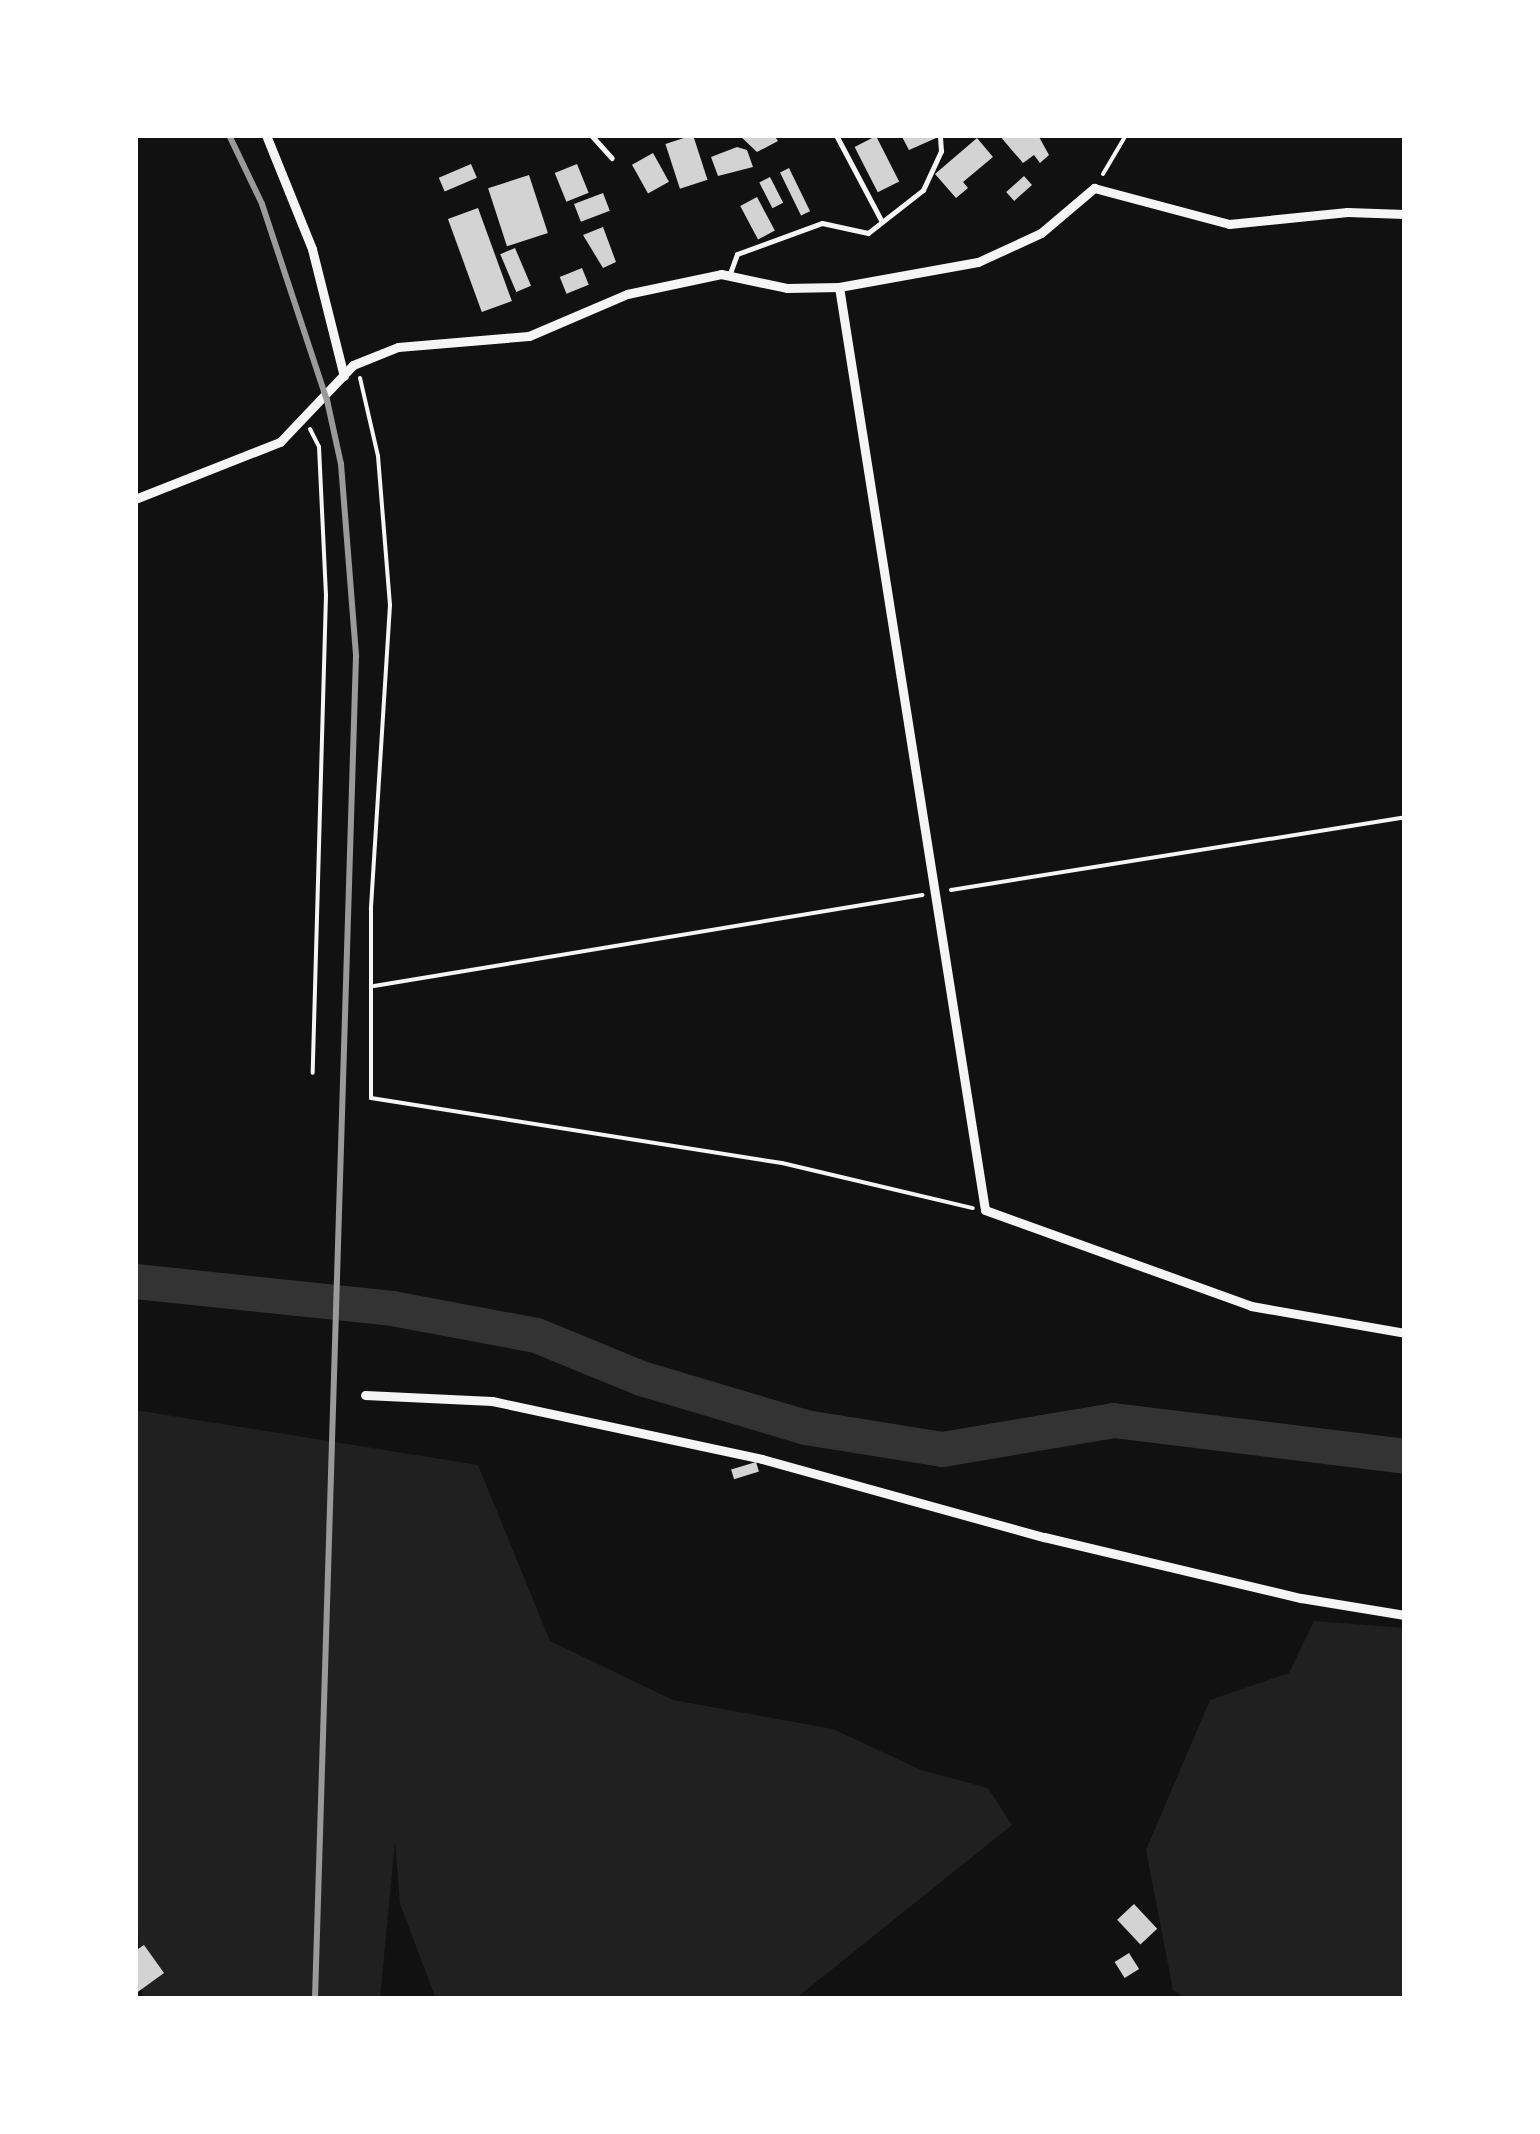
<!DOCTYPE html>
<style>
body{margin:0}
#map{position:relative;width:1540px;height:2134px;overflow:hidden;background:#111;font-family:Montserrat,sans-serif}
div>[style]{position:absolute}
.green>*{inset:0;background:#202020}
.river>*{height:35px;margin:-17.5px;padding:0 17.5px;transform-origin:17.5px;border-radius:17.5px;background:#333}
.building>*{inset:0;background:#d3d3d3;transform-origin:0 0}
.path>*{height:4px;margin:-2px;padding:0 2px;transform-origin:2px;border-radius:2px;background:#f5f5f5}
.service>*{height:5px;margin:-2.5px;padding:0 2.5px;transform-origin:2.5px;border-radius:2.5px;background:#f5f5f5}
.minor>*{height:9px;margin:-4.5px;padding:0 4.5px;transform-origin:4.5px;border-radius:4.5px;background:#f5f5f5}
.rail>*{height:6px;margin:-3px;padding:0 3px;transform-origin:3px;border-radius:3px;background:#9a9a9a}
span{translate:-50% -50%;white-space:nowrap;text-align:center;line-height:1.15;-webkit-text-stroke:8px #fff;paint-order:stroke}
.frame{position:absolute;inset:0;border:138px solid #fff;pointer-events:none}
</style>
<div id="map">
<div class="green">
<div style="clip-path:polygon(135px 1410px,478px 1465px,550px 1641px,673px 1700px,833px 1729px,921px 1770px,988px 1788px,1012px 1825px,795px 1999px,436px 1999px,400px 1904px,395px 1841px,380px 1999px,143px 1999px,135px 1891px)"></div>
<div style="clip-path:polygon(1314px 1621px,1405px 1628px,1405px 1999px,1187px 1999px,1173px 1990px,1146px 1850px,1210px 1700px,1289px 1673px)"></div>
</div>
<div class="river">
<div style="left:135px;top:1281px;width:258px;rotate:6deg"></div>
<div style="left:392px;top:1308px;width:147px;rotate:10.6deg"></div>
<div style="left:536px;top:1335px;width:113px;rotate:22.3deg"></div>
<div style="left:641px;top:1378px;width:171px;rotate:16.6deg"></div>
<div style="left:805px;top:1427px;width:139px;rotate:9.1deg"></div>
<div style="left:942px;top:1449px;width:173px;rotate:-9.6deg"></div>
<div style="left:1113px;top:1420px;width:294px;rotate:7deg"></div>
</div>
<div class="building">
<div style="left:693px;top:135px;width:47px;height:29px;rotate:72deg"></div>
<div style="clip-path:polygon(739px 135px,774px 135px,778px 141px,757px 152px)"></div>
<div style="clip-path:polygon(901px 135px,943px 135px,909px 150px)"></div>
<div style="clip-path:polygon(999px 135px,1038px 135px,1049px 155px,1040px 163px,1034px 155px,1023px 163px)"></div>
<div style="left:876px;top:136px;width:51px;height:24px;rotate:63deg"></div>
<div style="clip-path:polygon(977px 138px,993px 157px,963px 182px,968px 188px,956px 198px,935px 174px)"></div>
<div style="clip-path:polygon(737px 147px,747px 150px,753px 167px,718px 176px,711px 157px)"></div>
<div style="left:653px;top:153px;width:33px;height:24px;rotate:61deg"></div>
<div style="left:471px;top:164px;width:15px;height:35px;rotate:67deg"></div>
<div style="left:577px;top:164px;width:31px;height:24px;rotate:68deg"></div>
<div style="left:789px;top:168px;width:48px;height:10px;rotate:64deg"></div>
<div style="left:529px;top:175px;width:61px;height:43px;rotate:72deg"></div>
<div style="left:1024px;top:176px;width:12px;height:24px;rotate:48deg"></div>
<div style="left:770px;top:177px;width:29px;height:12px;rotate:63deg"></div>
<div style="left:603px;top:193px;width:19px;height:31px;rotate:69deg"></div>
<div style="left:757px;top:197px;width:38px;height:19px;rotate:62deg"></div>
<div style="left:478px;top:208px;width:99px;height:32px;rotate:70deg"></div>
<div style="clip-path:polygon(603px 227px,616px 262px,603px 268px,583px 235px)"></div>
<div style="left:515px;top:248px;width:41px;height:16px;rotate:67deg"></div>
<div style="left:582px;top:268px;width:18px;height:24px;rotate:68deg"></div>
<div style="left:756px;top:1462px;width:10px;height:26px;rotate:73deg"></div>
<div style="left:1134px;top:1904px;width:34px;height:23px;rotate:47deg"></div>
<div style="clip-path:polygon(144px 1945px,164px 1973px,135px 1994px,135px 1951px)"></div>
<div style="left:1129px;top:1953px;width:19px;height:17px;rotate:58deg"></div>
</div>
<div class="path">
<div style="left:1103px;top:174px;width:45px;rotate:-59.5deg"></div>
<div style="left:360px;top:378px;width:80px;rotate:77deg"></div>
<div style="left:378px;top:456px;width:149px;rotate:85.4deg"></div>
<div style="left:390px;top:605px;width:305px;rotate:93.6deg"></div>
<div style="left:371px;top:909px;width:189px;rotate:90deg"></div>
<div style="left:371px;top:1098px;width:416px;rotate:9deg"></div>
<div style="left:782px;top:1163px;width:196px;rotate:13.3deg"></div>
<div style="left:310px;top:429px;width:20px;rotate:63deg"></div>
<div style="left:319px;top:447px;width:148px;rotate:87.3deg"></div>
<div style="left:326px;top:595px;width:478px;rotate:91.6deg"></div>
<div style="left:951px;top:890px;width:460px;rotate:-9.1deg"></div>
<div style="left:374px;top:986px;width:556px;rotate:-9.43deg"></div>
</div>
<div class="service">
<div style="left:591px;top:135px;width:31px;rotate:48deg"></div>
<div style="left:836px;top:135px;width:98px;rotate:62.1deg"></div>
<div style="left:729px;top:276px;width:23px;rotate:-70deg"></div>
<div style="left:737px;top:254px;width:90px;rotate:-20deg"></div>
<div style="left:822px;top:223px;width:47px;rotate:12.3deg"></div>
<div style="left:868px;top:233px;width:70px;rotate:-38deg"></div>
<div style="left:923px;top:190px;width:43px;rotate:-65.2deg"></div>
<div style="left:941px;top:151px;width:16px;rotate:-94deg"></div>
</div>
<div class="minor">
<div style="left:266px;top:135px;width:123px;rotate:68deg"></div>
<div style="left:312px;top:249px;width:131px;rotate:75.9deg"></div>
<div style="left:839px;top:287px;width:934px;rotate:81.01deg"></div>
<div style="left:985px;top:1210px;width:283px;rotate:19.8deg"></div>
<div style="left:1251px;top:1306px;width:156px;rotate:9.9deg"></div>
<div style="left:135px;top:499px;width:156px;rotate:-21.5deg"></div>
<div style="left:280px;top:442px;width:106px;rotate:-46.5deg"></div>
<div style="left:353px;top:365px;width:48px;rotate:-21.8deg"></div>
<div style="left:398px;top:347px;width:131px;rotate:-4.8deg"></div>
<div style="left:529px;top:336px;width:107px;rotate:-23.2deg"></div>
<div style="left:627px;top:294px;width:96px;rotate:-12deg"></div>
<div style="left:721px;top:274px;width:67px;rotate:12deg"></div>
<div style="left:787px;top:288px;width:52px;rotate:-1.1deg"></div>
<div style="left:839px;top:287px;width:141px;rotate:-10.2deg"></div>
<div style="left:978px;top:262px;width:69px;rotate:-24.7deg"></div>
<div style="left:1041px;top:233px;width:70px;rotate:-40.3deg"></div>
<div style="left:1094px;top:188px;width:140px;rotate:14.9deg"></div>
<div style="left:1229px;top:224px;width:119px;rotate:-5.8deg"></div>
<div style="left:1347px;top:212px;width:58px;rotate:2deg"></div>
<div style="left:365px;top:1395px;width:127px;rotate:2.7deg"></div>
<div style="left:492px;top:1401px;width:276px;rotate:12.1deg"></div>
<div style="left:762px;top:1459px;width:293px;rotate:15.5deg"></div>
<div style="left:1044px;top:1537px;width:264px;rotate:13.4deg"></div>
<div style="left:1301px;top:1598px;width:105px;rotate:9.3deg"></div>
</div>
<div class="rail">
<div style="left:229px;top:135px;width:76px;rotate:64.4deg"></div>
<div style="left:262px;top:204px;width:206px;rotate:71.7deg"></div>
<div style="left:327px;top:400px;width:66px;rotate:77.7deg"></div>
<div style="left:341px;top:464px;width:193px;rotate:85.5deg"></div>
<div style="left:356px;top:656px;width:1344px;rotate:91.75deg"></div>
</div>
<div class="frame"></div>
</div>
